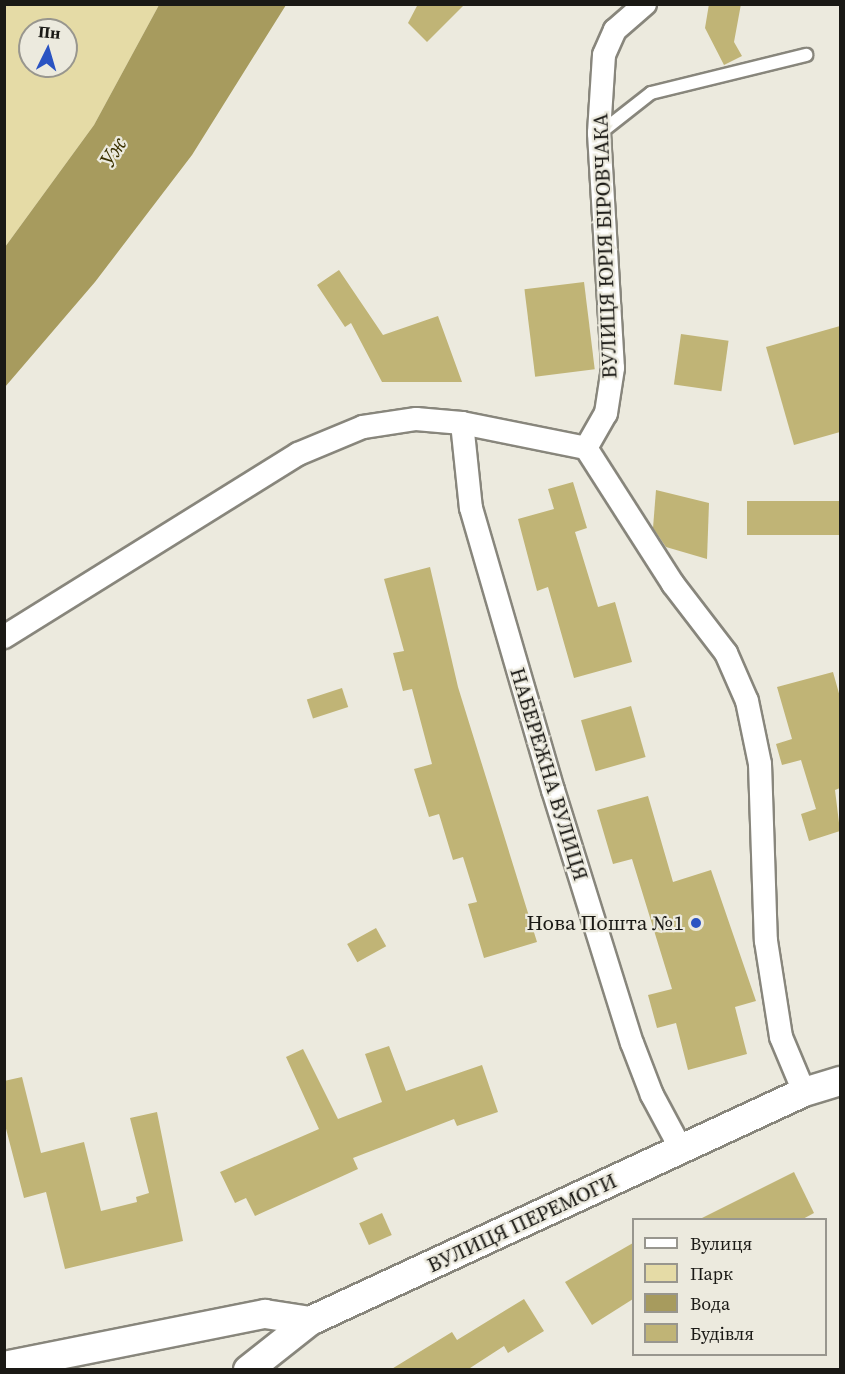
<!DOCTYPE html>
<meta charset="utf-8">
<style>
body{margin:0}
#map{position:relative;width:845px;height:1374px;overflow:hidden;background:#eceade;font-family:"Source Serif 4",serif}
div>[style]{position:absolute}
.green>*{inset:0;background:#e5dba6}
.water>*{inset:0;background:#a79b5e}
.building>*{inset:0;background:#c0b476;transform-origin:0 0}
.roads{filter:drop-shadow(2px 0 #88867c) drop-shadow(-2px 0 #88867c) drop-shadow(0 2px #88867c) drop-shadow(0 -2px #88867c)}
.service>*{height:12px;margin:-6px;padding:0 6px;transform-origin:6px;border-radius:6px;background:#fff}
.minor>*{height:22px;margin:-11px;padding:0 11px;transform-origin:11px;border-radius:11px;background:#fff}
.tertiary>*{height:28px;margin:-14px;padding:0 14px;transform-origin:14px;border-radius:14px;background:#fff}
.dots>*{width:16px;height:16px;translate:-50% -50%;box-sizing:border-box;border:3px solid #eceade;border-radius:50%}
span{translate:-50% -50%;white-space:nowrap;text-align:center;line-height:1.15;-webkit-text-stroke:4.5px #eceade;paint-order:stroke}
.street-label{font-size:21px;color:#1a1915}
.poi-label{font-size:21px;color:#1a1915}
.right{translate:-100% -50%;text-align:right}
.water-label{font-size:22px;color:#3a3100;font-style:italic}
.frame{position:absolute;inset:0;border:6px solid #1a1915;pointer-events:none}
.legend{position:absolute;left:632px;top:1218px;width:195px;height:138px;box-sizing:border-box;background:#eceade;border:2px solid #98968e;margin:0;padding:8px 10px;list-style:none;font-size:18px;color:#1a1915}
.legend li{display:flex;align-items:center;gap:12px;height:30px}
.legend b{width:30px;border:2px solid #98968e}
.north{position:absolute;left:18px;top:18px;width:60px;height:60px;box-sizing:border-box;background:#eceade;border:2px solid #98968e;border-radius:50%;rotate:5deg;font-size:16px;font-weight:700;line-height:24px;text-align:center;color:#1a1915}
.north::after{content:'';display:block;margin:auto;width:21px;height:27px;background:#2a53c2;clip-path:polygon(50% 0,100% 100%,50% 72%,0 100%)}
</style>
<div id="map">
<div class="green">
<div style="clip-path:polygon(evenodd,5px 5px,159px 5px,94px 125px,5px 247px,5px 5px,30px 30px,66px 30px,66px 66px,30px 66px,30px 30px)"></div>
</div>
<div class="water">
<div style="clip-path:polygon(159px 5px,286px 5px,192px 155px,95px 282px,5px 387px,5px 247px,94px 125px)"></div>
</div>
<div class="building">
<div style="clip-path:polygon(418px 4px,465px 4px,427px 42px,408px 23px)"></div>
<div style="clip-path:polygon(709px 4px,741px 4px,734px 42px,742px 56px,724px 65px,705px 28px)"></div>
<div style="clip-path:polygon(339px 270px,383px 335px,438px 316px,462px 382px,382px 382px,351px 323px,345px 327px,317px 285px)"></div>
<div style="left:584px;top:282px;width:88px;height:60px;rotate:83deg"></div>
<div style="clip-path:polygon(840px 326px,840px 432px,794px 445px,766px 347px)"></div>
<div style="left:681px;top:334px;width:48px;height:51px;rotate:8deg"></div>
<div style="clip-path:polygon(573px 482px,587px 528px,575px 532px,598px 607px,615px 602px,632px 662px,574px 678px,548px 587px,537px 591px,518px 519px,554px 509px,548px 489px)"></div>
<div style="clip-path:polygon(656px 490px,709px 503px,707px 559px,666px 547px,653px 528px)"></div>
<div style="left:840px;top:501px;width:34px;height:93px;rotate:90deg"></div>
<div style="clip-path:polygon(430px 567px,458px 687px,537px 942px,484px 958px,468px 904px,477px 902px,463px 857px,453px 860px,439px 814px,429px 817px,414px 769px,432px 764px,412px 689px,403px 691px,393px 653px,404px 651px,384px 579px)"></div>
<div style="clip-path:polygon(833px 672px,840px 697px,840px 788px,835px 790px,840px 831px,809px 841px,801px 814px,816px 809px,801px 760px,782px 765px,776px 744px,792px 739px,777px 687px)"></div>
<div style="left:342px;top:688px;width:20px;height:37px;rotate:72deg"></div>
<div style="left:631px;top:706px;width:53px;height:52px;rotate:74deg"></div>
<div style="clip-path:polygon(648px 796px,673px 882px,711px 870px,756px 1001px,735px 1007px,747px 1054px,688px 1070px,676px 1023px,657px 1028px,648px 995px,672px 989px,632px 859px,613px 864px,597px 810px)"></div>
<div style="left:376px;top:928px;width:21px;height:33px;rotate:61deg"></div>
<div style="clip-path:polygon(389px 1046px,406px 1091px,482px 1065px,498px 1112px,457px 1126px,454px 1119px,353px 1158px,358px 1169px,255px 1216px,246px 1198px,235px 1203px,220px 1172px,319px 1129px,286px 1057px,303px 1049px,338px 1119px,382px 1102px,365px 1054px)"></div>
<div style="clip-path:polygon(22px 1077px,41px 1153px,84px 1142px,101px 1211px,137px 1202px,136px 1197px,149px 1193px,130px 1118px,157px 1112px,183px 1241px,65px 1269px,46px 1192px,24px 1198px,4px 1121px,4px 1081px)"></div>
<div style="clip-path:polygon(794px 1172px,814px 1213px,801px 1220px,698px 1220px)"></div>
<div style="left:382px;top:1213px;width:24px;height:25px;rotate:66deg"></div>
<div style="clip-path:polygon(633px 1243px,633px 1299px,592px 1325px,565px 1282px)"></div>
<div style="clip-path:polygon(524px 1299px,544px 1331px,508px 1353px,504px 1346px,467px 1370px,390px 1370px,452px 1332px,457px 1340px)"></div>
</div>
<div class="roads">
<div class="service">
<div style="left:600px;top:133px;width:65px;rotate:-38.1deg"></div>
<div style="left:651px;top:93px;width:160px;rotate:-13.8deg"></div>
</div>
<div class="minor">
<div style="left:645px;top:4px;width:40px;rotate:139deg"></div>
<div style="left:615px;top:30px;width:27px;rotate:114deg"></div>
<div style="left:604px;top:55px;width:78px;rotate:93.7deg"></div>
<div style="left:599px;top:133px;width:235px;rotate:86.6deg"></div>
<div style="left:613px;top:368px;width:46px;rotate:98.8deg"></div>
<div style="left:606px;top:413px;width:40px;rotate:119.7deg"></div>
<div style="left:586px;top:448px;width:161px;rotate:57.4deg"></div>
<div style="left:673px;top:584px;width:87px;rotate:52.5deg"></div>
<div style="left:726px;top:653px;width:52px;rotate:66.4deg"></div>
<div style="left:747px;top:701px;width:64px;rotate:78.3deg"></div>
<div style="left:760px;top:764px;width:177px;rotate:88.1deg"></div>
<div style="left:766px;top:941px;width:97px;rotate:81.1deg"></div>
<div style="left:781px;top:1037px;width:60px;rotate:67.3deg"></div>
<div style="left:462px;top:423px;width:85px;rotate:84deg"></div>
<div style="left:471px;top:508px;width:294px;rotate:73.8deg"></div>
<div style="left:553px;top:790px;width:265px;rotate:72.7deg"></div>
<div style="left:632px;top:1043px;width:56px;rotate:69deg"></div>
<div style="left:652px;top:1095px;width:61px;rotate:61.8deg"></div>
<div style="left:4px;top:637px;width:346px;rotate:-31.9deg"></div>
<div style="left:298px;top:454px;width:70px;rotate:-22.6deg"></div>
<div style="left:363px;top:427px;width:54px;rotate:-8.6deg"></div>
<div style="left:416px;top:419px;width:46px;rotate:5deg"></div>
<div style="left:462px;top:423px;width:126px;rotate:11.4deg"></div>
</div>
<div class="tertiary">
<div style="left:4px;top:1366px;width:266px;rotate:-11.3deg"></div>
<div style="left:265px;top:1314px;width:46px;rotate:8.8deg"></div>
<div style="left:248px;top:1370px;width:79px;rotate:-38.3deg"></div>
<div style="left:310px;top:1321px;width:544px;rotate:-24.87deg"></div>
<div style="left:804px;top:1092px;width:38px;rotate:-17deg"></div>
</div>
</div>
<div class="dots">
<div style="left:696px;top:923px;background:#2a53c2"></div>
</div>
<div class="street-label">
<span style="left:605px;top:246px;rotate:-92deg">ВУЛИЦЯ ЮРІЯ БІРОВЧАКА</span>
<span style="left:549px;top:774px;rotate:73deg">НАБЕРЕЖНА ВУЛИЦЯ</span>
<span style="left:522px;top:1223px;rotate:-25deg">ВУЛИЦЯ ПЕРЕМОГИ</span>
</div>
<div class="poi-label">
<span class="right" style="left:684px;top:923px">Нова Пошта №1</span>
</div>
<div class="water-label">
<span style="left:113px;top:152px;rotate:-58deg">Уж</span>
</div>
<div class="frame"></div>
<ul class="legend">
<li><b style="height:8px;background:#fff"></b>Вулиця</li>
<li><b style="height:16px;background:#e5dba6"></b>Парк</li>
<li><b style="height:16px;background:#a79b5e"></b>Вода</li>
<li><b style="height:16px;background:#c0b476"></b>Будівля</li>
</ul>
<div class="north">Пн</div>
</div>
